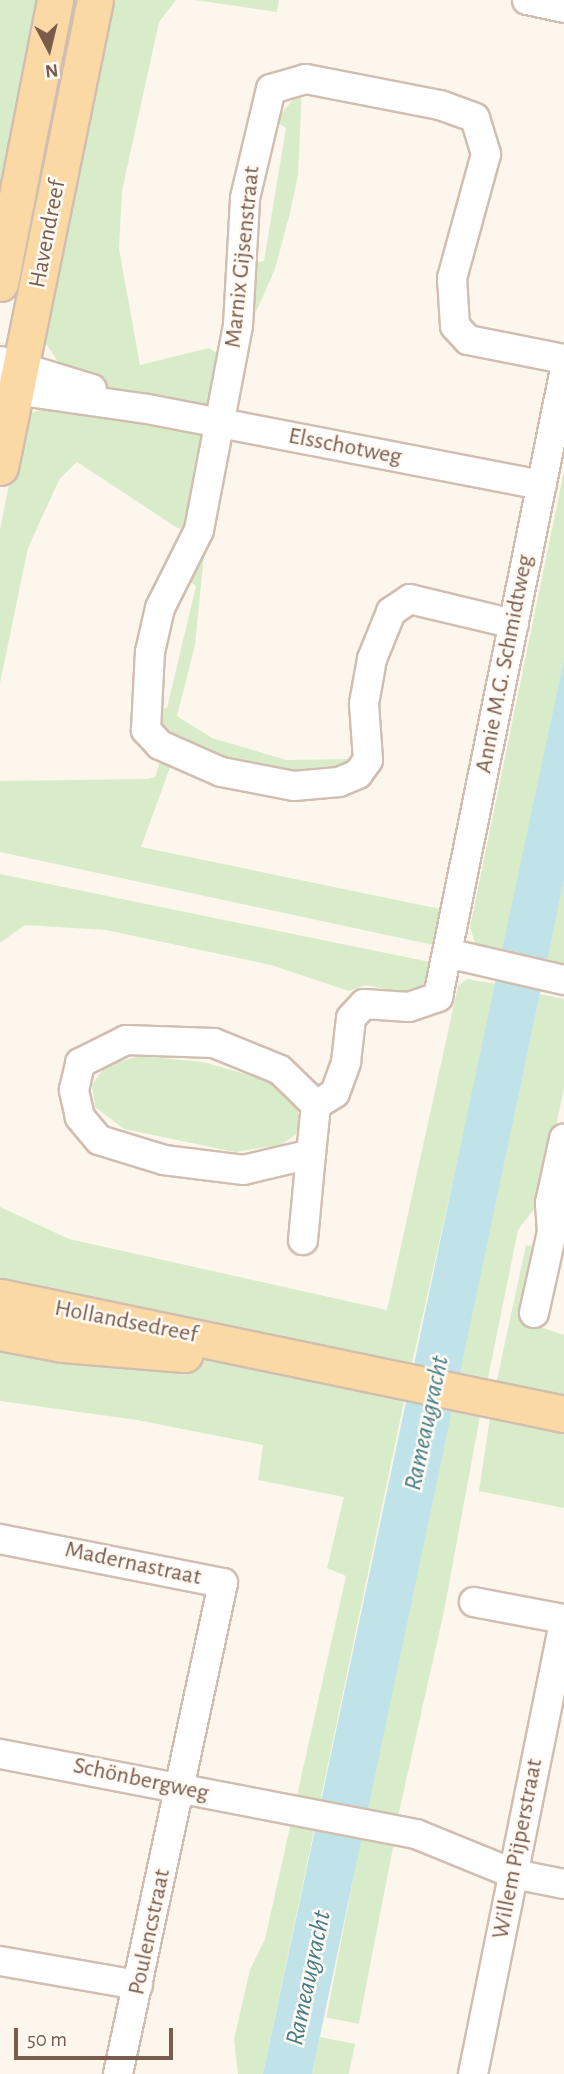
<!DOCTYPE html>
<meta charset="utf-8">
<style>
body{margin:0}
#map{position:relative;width:564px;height:2074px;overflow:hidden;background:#fdf6ec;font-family:"Alegreya Sans",sans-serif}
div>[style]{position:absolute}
.green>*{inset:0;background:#d8ecc9;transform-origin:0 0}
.water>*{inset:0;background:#bfe3e8}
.roads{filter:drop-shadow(2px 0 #d1beb0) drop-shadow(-2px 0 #d1beb0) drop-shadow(0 2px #d1beb0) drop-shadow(0 -2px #d1beb0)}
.minor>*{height:28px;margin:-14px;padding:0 14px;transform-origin:14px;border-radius:14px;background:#fff}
.major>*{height:35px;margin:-17.5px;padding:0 17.5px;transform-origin:17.5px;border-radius:17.5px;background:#fbd9a5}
span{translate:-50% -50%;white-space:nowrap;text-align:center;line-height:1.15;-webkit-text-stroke:5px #fffaf3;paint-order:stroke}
.street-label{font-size:24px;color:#7a5c4d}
.water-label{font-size:26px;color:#437c86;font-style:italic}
.north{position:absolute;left:14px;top:14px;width:70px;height:70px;-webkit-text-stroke:5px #fffaf3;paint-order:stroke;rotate:173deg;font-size:19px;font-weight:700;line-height:28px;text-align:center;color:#7a5c4d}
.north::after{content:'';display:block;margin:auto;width:24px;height:32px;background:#7a5c4d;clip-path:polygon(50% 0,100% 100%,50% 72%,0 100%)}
.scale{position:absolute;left:14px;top:2028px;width:159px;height:32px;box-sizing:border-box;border:4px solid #7a5c4d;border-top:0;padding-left:9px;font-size:21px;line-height:24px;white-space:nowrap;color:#7a5c4d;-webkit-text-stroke:5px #fffaf3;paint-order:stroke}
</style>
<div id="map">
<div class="green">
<div style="clip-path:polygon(0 0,36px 0,0 198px)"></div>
<div style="clip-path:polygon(105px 0,176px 0,159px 22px,122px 191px,119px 249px,140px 365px,209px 348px,225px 358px,216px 395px,206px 406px,128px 394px,66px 374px,39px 333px)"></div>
<div style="clip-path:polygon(195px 0,279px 0,277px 12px)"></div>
<div style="clip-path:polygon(302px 89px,298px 175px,290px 213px,275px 269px,252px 321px,249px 264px,264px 261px,286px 128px,275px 121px)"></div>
<div style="clip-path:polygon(51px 407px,125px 413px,204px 433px,193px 518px,179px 529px,77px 462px,59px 480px,28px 548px,0 683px,0 529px,23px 415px)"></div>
<div style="clip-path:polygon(564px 471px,564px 659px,503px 952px,476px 946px,470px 927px)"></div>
<div style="clip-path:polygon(206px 535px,195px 645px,177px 716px,212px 738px,286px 760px,351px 759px,351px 771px,285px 778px,222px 764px,155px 722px,155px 710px,167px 708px,196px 586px,183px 576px)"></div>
<div style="clip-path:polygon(161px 759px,172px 762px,141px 847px,445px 910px,438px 946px,0 852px,0 781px,148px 779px,155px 777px)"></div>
<div style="clip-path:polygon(0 874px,435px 963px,430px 988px,414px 996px,366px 985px,349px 991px,271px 965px,106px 930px,25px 925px,0 943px)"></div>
<div style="clip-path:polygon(564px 880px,564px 965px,546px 962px)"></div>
<div style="clip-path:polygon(467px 979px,497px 984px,411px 1368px,0 1281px,0 1207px,69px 1239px,387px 1310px,458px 986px)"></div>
<div style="clip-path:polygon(540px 994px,564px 999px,564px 1088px,541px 1200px,518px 1230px,487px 1383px,458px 1378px)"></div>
<div style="clip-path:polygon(140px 1056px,203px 1062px,267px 1080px,295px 1101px,300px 1120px,296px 1134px,281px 1145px,235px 1152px,124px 1129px,95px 1107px,92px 1085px,105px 1066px)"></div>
<div style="clip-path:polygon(526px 1245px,541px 1248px,529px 1323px,564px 1335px,564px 1400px,496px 1384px)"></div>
<div style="clip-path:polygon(0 1336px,113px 1355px,237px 1362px,405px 1397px,263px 2074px,238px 2074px,234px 2039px,250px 1970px,265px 1939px,346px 1576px,327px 1568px,344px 1497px,258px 1480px,263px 1445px,137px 1420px,0 1401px)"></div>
<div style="clip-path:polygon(452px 1409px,480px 1416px,444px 1611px,397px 1821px,366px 1815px)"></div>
<div style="clip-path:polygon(490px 1418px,564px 1434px,564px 1508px,479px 1491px)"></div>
<div style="left:362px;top:1834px;width:33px;height:187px;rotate:11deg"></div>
<div style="clip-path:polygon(320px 2037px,355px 2044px,349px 2074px,312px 2074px)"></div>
</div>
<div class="water">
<div style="clip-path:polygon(564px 659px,564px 880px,312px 2074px,263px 2074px)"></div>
</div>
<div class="roads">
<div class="minor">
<div style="left:527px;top:0;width:38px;rotate:12deg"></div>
<div style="left:0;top:361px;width:96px;rotate:16.9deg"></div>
<div style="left:0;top:388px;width:148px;rotate:8.1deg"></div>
<div style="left:147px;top:409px;width:402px;rotate:10.9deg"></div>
<div style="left:514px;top:624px;width:107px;rotate:-166.5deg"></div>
<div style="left:410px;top:599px;width:23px;rotate:146deg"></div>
<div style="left:391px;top:612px;width:51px;rotate:112deg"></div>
<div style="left:372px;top:659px;width:46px;rotate:100.1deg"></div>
<div style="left:364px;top:704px;width:56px;rotate:85.9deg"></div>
<div style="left:368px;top:760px;width:17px;rotate:126deg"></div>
<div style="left:358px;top:774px;width:21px;rotate:157deg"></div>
<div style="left:339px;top:782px;width:45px;rotate:174.9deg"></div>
<div style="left:294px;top:786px;width:74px;rotate:-169.1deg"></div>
<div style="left:221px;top:772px;width:67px;rotate:-156.1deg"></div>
<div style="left:160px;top:745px;width:21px;rotate:-133deg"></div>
<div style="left:146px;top:730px;width:78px;rotate:-87.1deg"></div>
<div style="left:150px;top:652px;width:45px;rotate:-77.2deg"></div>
<div style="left:160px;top:608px;width:87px;rotate:-63.4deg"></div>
<div style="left:199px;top:530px;width:209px;rotate:-79.2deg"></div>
<div style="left:238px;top:325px;width:127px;rotate:-86.8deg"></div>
<div style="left:245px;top:198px;width:112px;rotate:-76.6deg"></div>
<div style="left:271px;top:89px;width:36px;rotate:-16deg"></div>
<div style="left:306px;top:79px;width:136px;rotate:11deg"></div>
<div style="left:440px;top:105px;width:37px;rotate:20deg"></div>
<div style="left:475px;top:118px;width:38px;rotate:73deg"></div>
<div style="left:486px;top:154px;width:129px;rotate:105.3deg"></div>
<div style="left:452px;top:278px;width:48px;rotate:86.4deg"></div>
<div style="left:455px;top:326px;width:19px;rotate:47deg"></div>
<div style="left:468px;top:340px;width:98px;rotate:11.2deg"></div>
<div style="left:447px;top:953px;width:120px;rotate:13deg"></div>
<div style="left:126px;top:1040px;width:88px;rotate:2deg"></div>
<div style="left:214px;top:1043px;width:71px;rotate:22.2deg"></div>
<div style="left:280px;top:1070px;width:50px;rotate:44.2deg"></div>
<div style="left:316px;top:1105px;width:49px;rotate:95.8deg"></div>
<div style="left:311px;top:1154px;width:69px;rotate:166.6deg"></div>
<div style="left:244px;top:1170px;width:81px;rotate:-172.9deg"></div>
<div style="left:164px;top:1160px;width:68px;rotate:-162.9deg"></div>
<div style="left:99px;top:1140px;width:30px;rotate:-130deg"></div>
<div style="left:80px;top:1117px;width:28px;rotate:-103deg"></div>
<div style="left:74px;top:1090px;width:28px;rotate:-77deg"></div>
<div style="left:80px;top:1063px;width:51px;rotate:-26.6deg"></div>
<div style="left:316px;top:1105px;width:22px;rotate:-32deg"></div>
<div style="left:335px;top:1093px;width:33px;rotate:-70deg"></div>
<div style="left:346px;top:1062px;width:44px;rotate:-83.5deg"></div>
<div style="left:351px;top:1018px;width:19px;rotate:-47deg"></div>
<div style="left:364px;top:1004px;width:45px;rotate:3.8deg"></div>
<div style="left:409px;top:1007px;width:31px;rotate:-19deg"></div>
<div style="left:438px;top:997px;width:636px;rotate:-78.57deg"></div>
<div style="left:303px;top:1240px;width:86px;rotate:-84.7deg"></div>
<div style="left:534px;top:1313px;width:83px;rotate:-77.5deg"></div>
<div style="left:552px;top:1232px;width:29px;rotate:-94deg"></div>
<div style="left:550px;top:1203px;width:66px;rotate:-77.7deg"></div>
<div style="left:0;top:1539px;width:227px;rotate:11.2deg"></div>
<div style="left:223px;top:1583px;width:502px;rotate:102.07deg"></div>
<div style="left:474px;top:1602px;width:92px;rotate:10.7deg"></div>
<div style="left:0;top:1754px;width:424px;rotate:10.9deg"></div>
<div style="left:416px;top:1834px;width:106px;rotate:22.2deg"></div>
<div style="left:514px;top:1874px;width:51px;rotate:11.3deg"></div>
<div style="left:0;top:1961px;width:140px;rotate:9.9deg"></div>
<div style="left:473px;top:2074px;width:459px;rotate:-78.6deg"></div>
</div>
<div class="major">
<div style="left:0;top:283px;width:288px;rotate:-79deg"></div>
<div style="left:0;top:467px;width:477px;rotate:-78.5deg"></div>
<div style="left:0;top:1297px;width:576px;rotate:11.72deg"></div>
<div style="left:0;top:1332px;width:64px;rotate:10.8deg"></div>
<div style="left:63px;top:1344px;width:122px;rotate:4.7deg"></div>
</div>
</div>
<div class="street-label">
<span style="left:48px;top:234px;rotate:-79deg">Havendreef</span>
<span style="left:243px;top:257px;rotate:-84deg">Marnix Gijsenstraat</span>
<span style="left:345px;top:447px;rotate:11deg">Elsschotweg</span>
<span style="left:505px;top:664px;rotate:-79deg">Annie M.G. Schmidtweg</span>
<span style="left:126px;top:1322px;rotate:11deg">Hollandsedreef</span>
<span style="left:133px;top:1564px;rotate:12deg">Madernastraat</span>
<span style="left:141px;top:1780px;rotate:12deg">Schönbergweg</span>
<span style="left:518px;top:1849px;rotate:-79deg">Willem Pijperstraat</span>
<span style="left:150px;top:1932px;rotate:-78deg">Poulencstraat</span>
</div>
<div class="water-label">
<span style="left:427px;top:1423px;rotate:-78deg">Rameaugracht</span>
<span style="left:309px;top:1978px;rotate:-78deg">Rameaugracht</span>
</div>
<div class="north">N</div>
<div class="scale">50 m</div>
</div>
